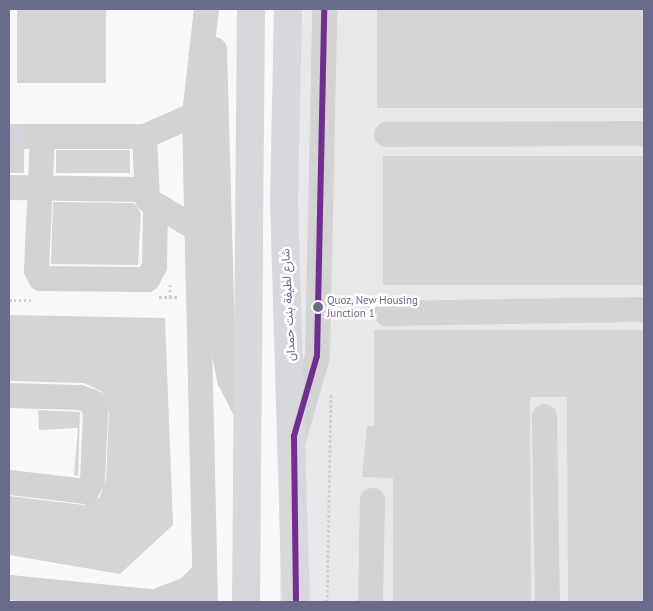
<!DOCTYPE html>
<meta charset="utf-8">
<style>
body{margin:0}
#map{position:relative;width:653px;height:611px;overflow:hidden;background:#f8f8f8;font-family:"PT Sans",Vazirmatn,sans-serif}
div>[style]{position:absolute}
.built>*{inset:0;background:#e8e8ea;transform-origin:0 0}
.building>*{inset:0;background:#d5d5d8;transform-origin:0 0}
.minor-tunnel>*{height:25px;margin-top:-12.5px;transform-origin:0;background:repeating-linear-gradient(90deg,#d4d5dc 0 25px,transparent 0 37px)}
.path>*{height:3px;margin-top:-1.5px;transform-origin:0;background:repeating-linear-gradient(90deg,#d0d0d1 0 2.5px,transparent 0 5px)}
.minor>*{height:25px;margin:-12.5px;padding:0 12.5px;transform-origin:12.5px;border-radius:12.5px;background:#d3d3d4}
.major>*{height:28px;margin:-14px;padding:0 14px;transform-origin:14px;border-radius:14px;background:#d8d8dc}
.bus-1>*{height:6px;margin:-3px;padding:0 3px;transform-origin:3px;border-radius:3px;background:#6f2e90}
.dots>*{width:14px;height:14px;translate:-50% -50%;box-sizing:border-box;border:2px solid #fff;border-radius:50%}
span{translate:-50% -50%;white-space:nowrap;text-align:center;line-height:1.15;-webkit-text-stroke:5px #fff;paint-order:stroke}
.bus-label{font-size:11px;color:#686b89}
.left{translate:0 -50%;text-align:left}
.street-label{font-size:12px;color:#686b89}
.frame{position:absolute;inset:0;border:10px solid #686b89;pointer-events:none}
</style>
<div id="map">
<div class="built">
<div style="left:280px;top:9px;width:364px;height:593px"></div>
</div>
<div class="building">
<div style="left:17px;top:9px;width:89px;height:74px"></div>
<div style="left:377px;top:9px;width:267px;height:99px"></div>
<div style="left:9px;top:125px;width:15px;height:48px"></div>
<div style="left:56px;top:150px;width:74px;height:23px"></div>
<div style="left:644px;top:156px;width:129px;height:261px;rotate:90deg"></div>
<div style="clip-path:polygon(53px 202px,134px 203px,141px 213px,138px 265px,51px 264px)"></div>
<div style="clip-path:polygon(9px 315px,165px 318px,173px 525px,120px 574px,9px 555px,9px 496px,84px 505px,99px 498px,106px 481px,109px 413px,101px 391px,84px 383px,9px 381px)"></div>
<div style="clip-path:polygon(374px 330px,644px 330px,644px 602px,568px 602px,567px 397px,530px 397px,531px 602px,393px 602px,393px 478px,362px 477px,367px 426px,374px 426px)"></div>
<div style="clip-path:polygon(38px 410px,80px 412px,78px 476px,74px 475px,78px 428px,39px 430px)"></div>
</div>
<div class="minor-tunnel">
<div style="left:9px;top:136px;width:26px"></div>
</div>
<div class="path">
<div style="left:159px;top:297px;width:19px"></div>
<div style="left:170px;top:297px;width:12px;rotate:-90deg"></div>
<div style="left:9px;top:300px;width:24px"></div>
<div style="left:327px;top:602px;width:209px;rotate:-88.9deg"></div>
</div>
<div class="minor">
<div style="left:214px;top:49px;width:294px;rotate:88.4deg"></div>
<div style="left:222px;top:343px;width:37px;rotate:79deg"></div>
<div style="left:229px;top:379px;width:38px;rotate:63deg"></div>
<div style="left:386px;top:134px;width:258px;rotate:-0.2deg"></div>
<div style="left:35px;top:136px;width:109px"></div>
<div style="left:144px;top:136px;width:55px;rotate:-23.7deg"></div>
<div style="left:42px;top:136px;width:134px;rotate:92.6deg"></div>
<div style="left:36px;top:270px;width:9px;rotate:63deg"></div>
<div style="left:40px;top:278px;width:107px;rotate:0.5deg"></div>
<div style="left:147px;top:279px;width:15px;rotate:-62deg"></div>
<div style="left:154px;top:266px;width:58px;rotate:-89deg"></div>
<div style="left:144px;top:136px;width:63px;rotate:87.3deg"></div>
<div style="left:147px;top:199px;width:55px;rotate:30.8deg"></div>
<div style="left:9px;top:187px;width:135px;rotate:0.8deg"></div>
<div style="left:386px;top:313px;width:258px;rotate:-0.9deg"></div>
<div style="left:9px;top:395px;width:70px;rotate:1.6deg"></div>
<div style="left:79px;top:397px;width:13px;rotate:18deg"></div>
<div style="left:91px;top:401px;width:12px;rotate:70deg"></div>
<div style="left:95px;top:412px;width:68px;rotate:92.5deg"></div>
<div style="left:92px;top:480px;width:13px;rotate:119deg"></div>
<div style="left:86px;top:491px;width:78px;rotate:-173.3deg"></div>
<div style="left:544px;top:416px;width:186px;rotate:89.1deg"></div>
<div style="left:294px;top:436px;width:83px;rotate:-74deg"></div>
<div style="left:317px;top:356px;width:347px;rotate:-88.8deg"></div>
<div style="left:9px;top:587px;width:151px;rotate:5.7deg"></div>
<div style="left:155px;top:601px;width:34px;rotate:-21deg"></div>
<div style="left:187px;top:589px;width:24px;rotate:-45deg"></div>
<div style="left:205px;top:602px;width:488px;rotate:-91.3deg"></div>
<div style="left:194px;top:114px;width:106px;rotate:-83.5deg"></div>
<div style="left:370px;top:602px;width:102px;rotate:-88.9deg"></div>
</div>
<div class="major">
<div style="left:288px;top:9px;width:193px;rotate:91.2deg"></div>
<div style="left:284px;top:202px;width:400px;rotate:88.3deg"></div>
<div style="left:246px;top:602px;width:593px;rotate:-89.52deg"></div>
</div>
<div class="bus-1">
<div style="left:296px;top:602px;width:166px;rotate:-90.7deg"></div>
<div style="left:294px;top:436px;width:83px;rotate:-74deg"></div>
<div style="left:317px;top:356px;width:347px;rotate:-88.8deg"></div>
</div>
<div class="dots">
<div style="left:318px;top:307px;background:#686b89"></div>
</div>
<div class="bus-label">
<span class="left" style="left:327px;top:307px">Quoz, New Housing<br>Junction 1</span>
</div>
<div class="street-label">
<span style="left:288px;top:305px;rotate:-93deg">شارع لطيفة بنت حمدان</span>
</div>
<div class="frame"></div>
</div>
